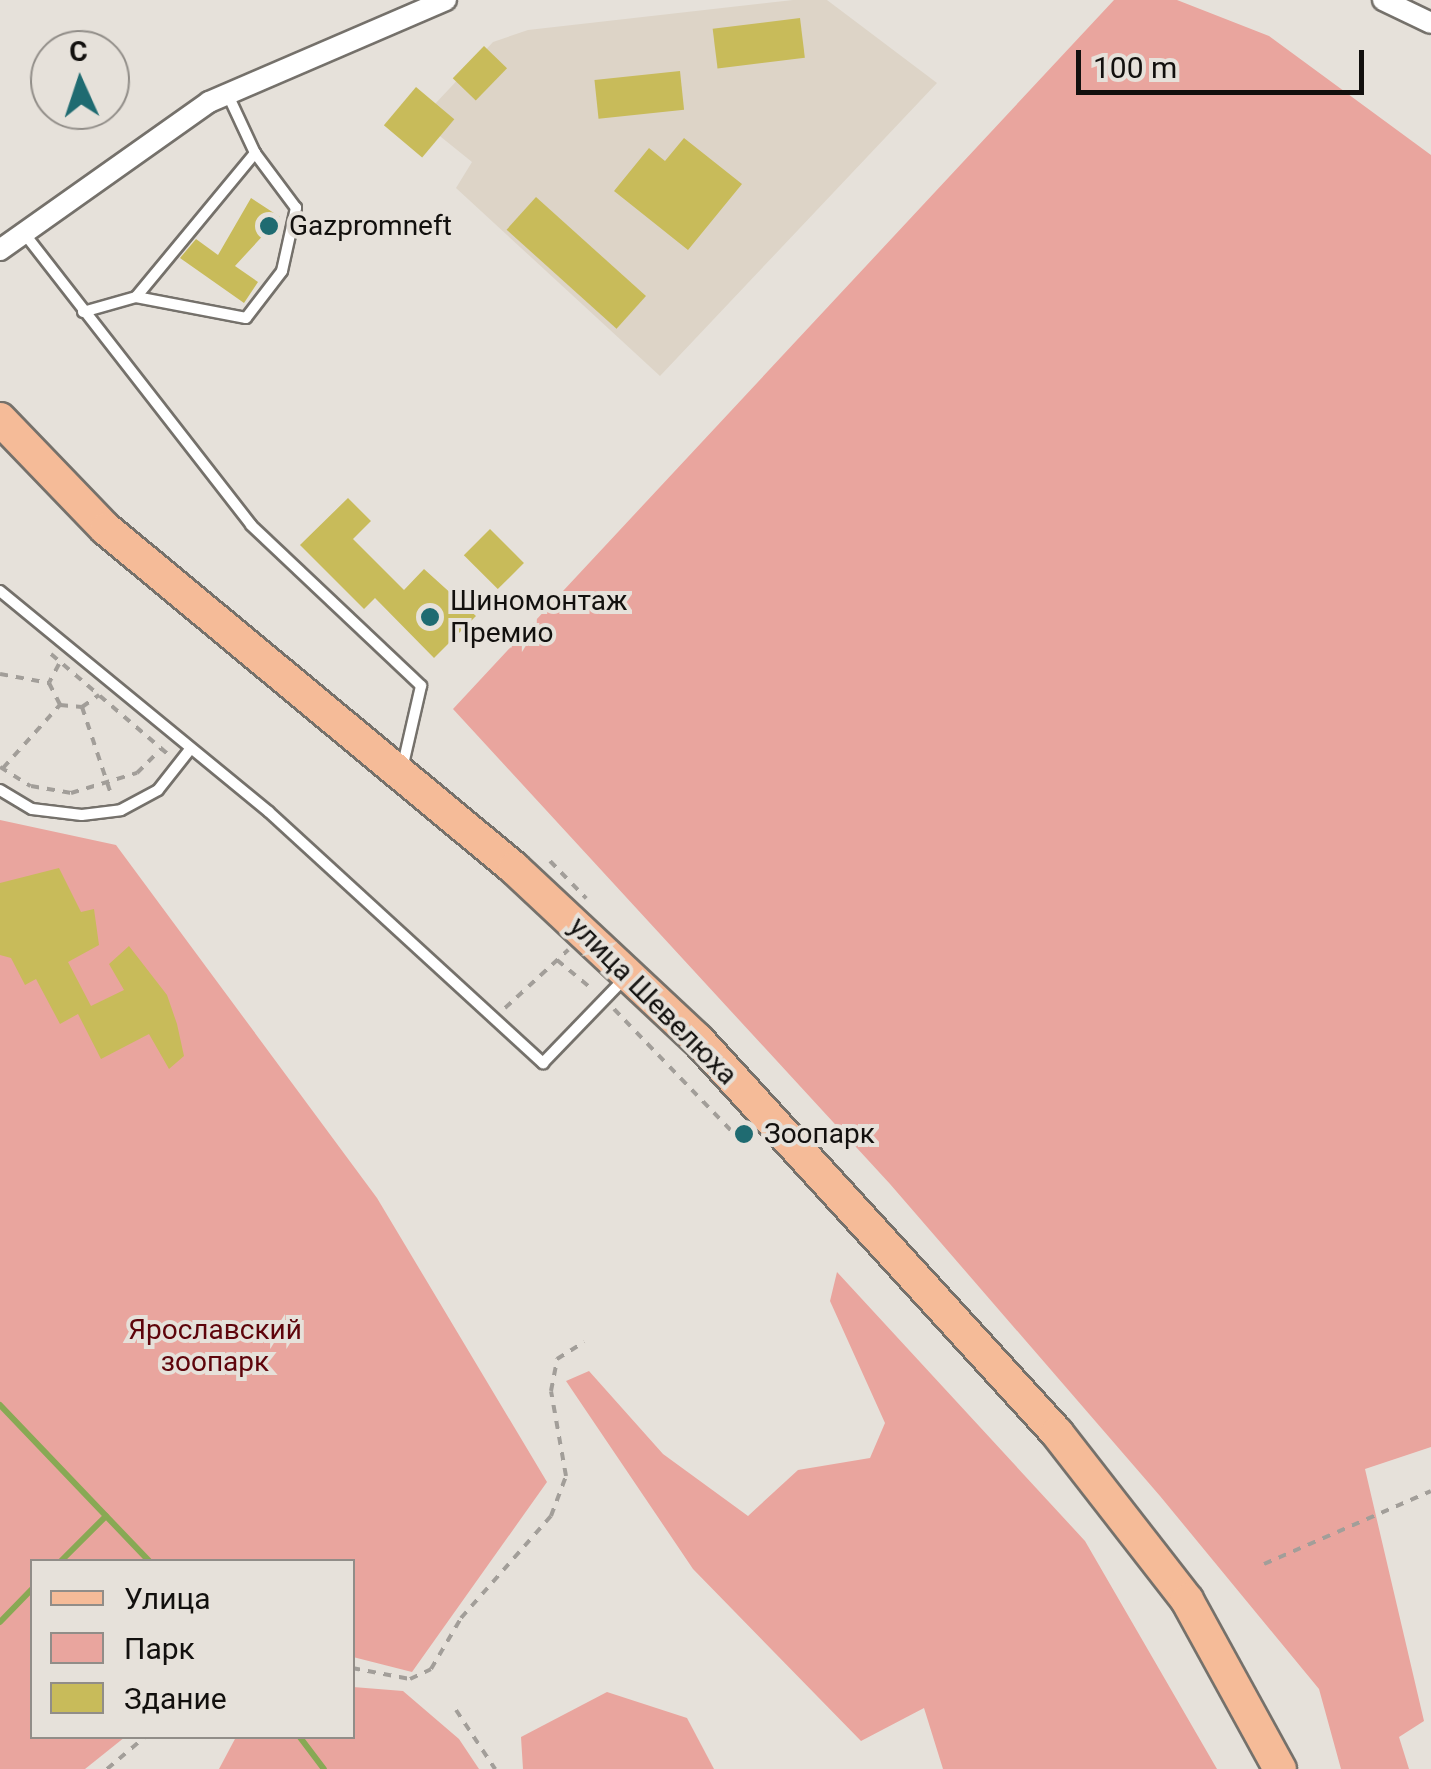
<!DOCTYPE html>
<meta charset="utf-8">
<style>
body{margin:0}
#map{position:relative;width:1431px;height:1769px;overflow:hidden;background:#e6e1da;font-family:Roboto,sans-serif}
div>[style]{position:absolute}
.built>*{inset:0;background:#ddd4c7}
.green>*{inset:0;background:#e9a59e}
.stream>*{height:6px;margin:-3px;padding:0 3px;transform-origin:3px;border-radius:3px;background:#88a954}
.building>*{inset:0;background:#c8bb5a;transform-origin:0 0}
.path>*{height:4px;margin-top:-2px;transform-origin:0;background:repeating-linear-gradient(90deg,#a29e99 0 8px,transparent 0 16px)}
.roads{filter:drop-shadow(2px 0 #75716b) drop-shadow(-2px 0 #75716b) drop-shadow(0 2px #75716b) drop-shadow(0 -2px #75716b)}
.service>*{height:10px;margin:-5px;padding:0 5px;transform-origin:5px;border-radius:5px;background:#fff}
.minor>*{height:20px;margin:-10px;padding:0 10px;transform-origin:10px;border-radius:10px;background:#fff}
.primary>*{height:32px;margin:-16px;padding:0 16px;transform-origin:16px;border-radius:16px;background:#f5bb98}
.dots>*{width:28px;height:28px;translate:-50% -50%;box-sizing:border-box;border:5px solid #e6e1da;border-radius:50%}
span{translate:-50% -50%;white-space:nowrap;text-align:center;line-height:1.15;-webkit-text-stroke:8px #e6e1da;paint-order:stroke}
.poi-label{font-size:28px;color:#12100e}
.left{translate:0 -50%;text-align:left}
.street-label{font-size:28px;color:#12100e}
.park-label{font-size:28px;color:#5e040b}
.legend{position:absolute;left:30px;top:1559px;width:325px;height:180px;box-sizing:border-box;background:#e6e1da;border:2px solid #918d88;margin:0;padding:12px 18px;list-style:none;font-size:30px;color:#12100e}
.legend li{display:flex;align-items:center;gap:20px;height:50px}
.legend b{width:50px;border:2px solid #918d88}
.north{position:absolute;left:30px;top:30px;width:100px;height:100px;box-sizing:border-box;background:#e6e1da;border:2px solid #918d88;border-radius:50%;rotate:357deg;font-size:28px;font-weight:700;line-height:40px;text-align:center;color:#12100e}
.north::after{content:'';display:block;margin:auto;width:35px;height:45px;background:#1f6b71;clip-path:polygon(50% 0,100% 100%,50% 72%,0 100%)}
.scale{position:absolute;left:1076px;top:50px;width:288px;height:45px;box-sizing:border-box;border:5px solid #12100e;border-top:0;padding-left:12px;font-size:30px;line-height:35px;white-space:nowrap;color:#12100e;-webkit-text-stroke:8px #e6e1da;paint-order:stroke}
</style>
<div id="map">
<div class="built">
<div style="clip-path:polygon(793px 0,827px 0,937px 83px,660px 376px,456px 188px,472px 162px,420px 120px,493px 42px,528px 30px)"></div>
</div>
<div class="green">
<div style="clip-path:polygon(1114px 0,1177px 0,1269px 36px,1431px 155px,1431px 1447px,1365px 1469px,1424px 1721px,1399px 1737px,1409px 1769px,1341px 1769px,1319px 1689px,1160px 1496px,890px 1184px,453px 709px)"></div>
<div style="clip-path:polygon(0 820px,116px 845px,377px 1198px,547px 1482px,412px 1672px,353px 1657px,352px 1562px,32px 1562px,32px 1736px,125px 1737px,85px 1769px,0 1769px)"></div>
<div style="clip-path:polygon(837px 1272px,1085px 1541px,1217px 1769px,943px 1769px,924px 1708px,861px 1741px,693px 1569px,566px 1381px,589px 1371px,663px 1454px,748px 1516px,798px 1470px,870px 1458px,885px 1423px,830px 1301px)"></div>
<div style="clip-path:polygon(353px 1687px,403px 1691px,459px 1739px,479px 1769px,219px 1769px,236px 1737px,352px 1736px)"></div>
<div style="clip-path:polygon(607px 1692px,687px 1718px,714px 1769px,523px 1769px,521px 1737px)"></div>
</div>
<div class="stream">
<div style="left:0;top:1405px;width:217px;rotate:46.3deg"></div>
<div style="left:60px;top:1562px;width:65px;rotate:-45deg"></div>
<div style="left:0;top:1622px;width:46px;rotate:-45.9deg"></div>
<div style="left:299px;top:1736px;width:41px;rotate:52.9deg"></div>
</div>
<div class="building">
<div style="left:800px;top:18px;width:40px;height:88px;rotate:83deg"></div>
<div style="left:484px;top:46px;width:32px;height:45px;rotate:44deg"></div>
<div style="left:680px;top:71px;width:39px;height:86px;rotate:84deg"></div>
<div style="left:416px;top:87px;width:50px;height:50px;rotate:40deg"></div>
<div style="clip-path:polygon(684px 138px,742px 184px,688px 250px,614px 191px,649px 148px,665px 161px)"></div>
<div style="left:536px;top:197px;width:148px;height:44px;rotate:42deg"></div>
<div style="clip-path:polygon(251px 198px,280px 217px,235px 266px,258px 282px,244px 303px,180px 258px,196px 239px,218px 255px)"></div>
<div style="clip-path:polygon(348px 498px,371px 521px,353px 539px,404px 590px,424px 569px,476px 616px,434px 658px,375px 598px,364px 609px,300px 545px)"></div>
<div style="left:490px;top:529px;width:48px;height:37px;rotate:45deg"></div>
<div style="clip-path:polygon(59px 868px,81px 912px,94px 909px,99px 945px,68px 962px,91px 1006px,124px 990px,109px 964px,129px 946px,167px 995px,177px 1024px,184px 1056px,169px 1069px,149px 1034px,101px 1059px,78px 1014px,60px 1024px,36px 979px,25px 985px,11px 958px,0 955px,0 883px)"></div>
</div>
<div class="path">
<div style="left:51px;top:654px;width:155px;rotate:40.6deg"></div>
<div style="left:59px;top:664px;width:21px;rotate:118deg"></div>
<div style="left:49px;top:683px;width:25px;rotate:63deg"></div>
<div style="left:60px;top:705px;width:22px;rotate:5deg"></div>
<div style="left:82px;top:707px;width:21px;rotate:-35deg"></div>
<div style="left:0;top:674px;width:50px;rotate:10.4deg"></div>
<div style="left:82px;top:707px;width:95px;rotate:71.6deg"></div>
<div style="left:0;top:767px;width:36px;rotate:32deg"></div>
<div style="left:31px;top:786px;width:41px;rotate:9.9deg"></div>
<div style="left:71px;top:793px;width:69px;rotate:-16.9deg"></div>
<div style="left:137px;top:773px;width:34px;rotate:-45deg"></div>
<div style="left:3px;top:768px;width:85px;rotate:-47.9deg"></div>
<div style="left:550px;top:861px;width:52px;rotate:45.8deg"></div>
<div style="left:557px;top:960px;width:45px;rotate:39.6deg"></div>
<div style="left:505px;top:1008px;width:86px;rotate:-42.6deg"></div>
<div style="left:614px;top:1009px;width:180px;rotate:46.1deg"></div>
<div style="left:1264px;top:1564px;width:182px;rotate:-23.6deg"></div>
<div style="left:352px;top:1668px;width:59px;rotate:10.7deg"></div>
<div style="left:410px;top:1679px;width:23px;rotate:-25deg"></div>
<div style="left:431px;top:1669px;width:59px;rotate:-59.5deg"></div>
<div style="left:461px;top:1618px;width:136px;rotate:-48.6deg"></div>
<div style="left:551px;top:1516px;width:43px;rotate:-69.4deg"></div>
<div style="left:566px;top:1476px;width:86px;rotate:-100deg"></div>
<div style="left:551px;top:1391px;width:33px;rotate:-79deg"></div>
<div style="left:557px;top:1359px;width:32px;rotate:-32deg"></div>
<div style="left:456px;top:1710px;width:71px;rotate:56.5deg"></div>
<div style="left:107px;top:1769px;width:51px;rotate:-40.2deg"></div>
</div>
<div class="roads">
<div class="service">
<div style="left:24px;top:233px;width:370px;rotate:52.1deg"></div>
<div style="left:251px;top:525px;width:234px;rotate:43.4deg"></div>
<div style="left:421px;top:686px;width:85px;rotate:102.9deg"></div>
<div style="left:136px;top:297px;width:187px;rotate:-50.4deg"></div>
<div style="left:83px;top:312px;width:55px;rotate:-15.8deg"></div>
<div style="left:136px;top:297px;width:112px;rotate:10.8deg"></div>
<div style="left:246px;top:318px;width:59px;rotate:-52.5deg"></div>
<div style="left:282px;top:271px;width:65px;rotate:-77.5deg"></div>
<div style="left:296px;top:208px;width:69px;rotate:-126.7deg"></div>
<div style="left:255px;top:153px;width:66px;rotate:-115deg"></div>
<div style="left:0;top:591px;width:348px;rotate:39.4deg"></div>
<div style="left:269px;top:812px;width:372px;rotate:42.5deg"></div>
<div style="left:543px;top:1063px;width:120px;rotate:-46deg"></div>
<div style="left:0;top:790px;width:37px;rotate:31deg"></div>
<div style="left:32px;top:809px;width:50px;rotate:6.8deg"></div>
<div style="left:82px;top:815px;width:39px;rotate:-7deg"></div>
<div style="left:121px;top:810px;width:42px;rotate:-28.4deg"></div>
<div style="left:158px;top:790px;width:53px;rotate:-51.8deg"></div>
</div>
<div class="minor">
<div style="left:1383px;top:0;width:53px;rotate:25.6deg"></div>
<div style="left:0;top:250px;width:256px;rotate:-35.3deg"></div>
<div style="left:209px;top:102px;width:258px;rotate:-23.3deg"></div>
</div>
<div class="primary">
<div style="left:0;top:419px;width:153px;rotate:46.1deg"></div>
<div style="left:106px;top:529px;width:530px;rotate:39.72deg"></div>
<div style="left:514px;top:868px;width:250px;rotate:43.1deg"></div>
<div style="left:697px;top:1039px;width:534px;rotate:47.58deg"></div>
<div style="left:1057px;top:1433px;width:212px;rotate:52.1deg"></div>
<div style="left:1187px;top:1600px;width:193px;rotate:61.2deg"></div>
</div>
</div>
<div class="dots">
<div style="left:269px;top:226px;background:#1f6b71"></div>
<div style="left:430px;top:617px;background:#1f6b71"></div>
<div style="left:744px;top:1134px;background:#1f6b71"></div>
</div>
<div class="poi-label">
<span class="left" style="left:289px;top:226px">Gazpromneft</span>
<span class="left" style="left:450px;top:617px">Шиномонтаж<br>Премио</span>
<span class="left" style="left:764px;top:1134px">Зоопарк</span>
</div>
<div class="street-label">
<span style="left:653px;top:1001px;rotate:45deg">улица Шевелюха</span>
</div>
<div class="park-label">
<span style="left:215px;top:1346px">Ярославский<br>зоопарк</span>
</div>
<ul class="legend">
<li><b style="height:12px;background:#f5bb98"></b>Улица</li>
<li><b style="height:28px;background:#e9a59e"></b>Парк</li>
<li><b style="height:28px;background:#c8bb5a"></b>Здание</li>
</ul>
<div class="north">С</div>
<div class="scale">100 m</div>
</div>
